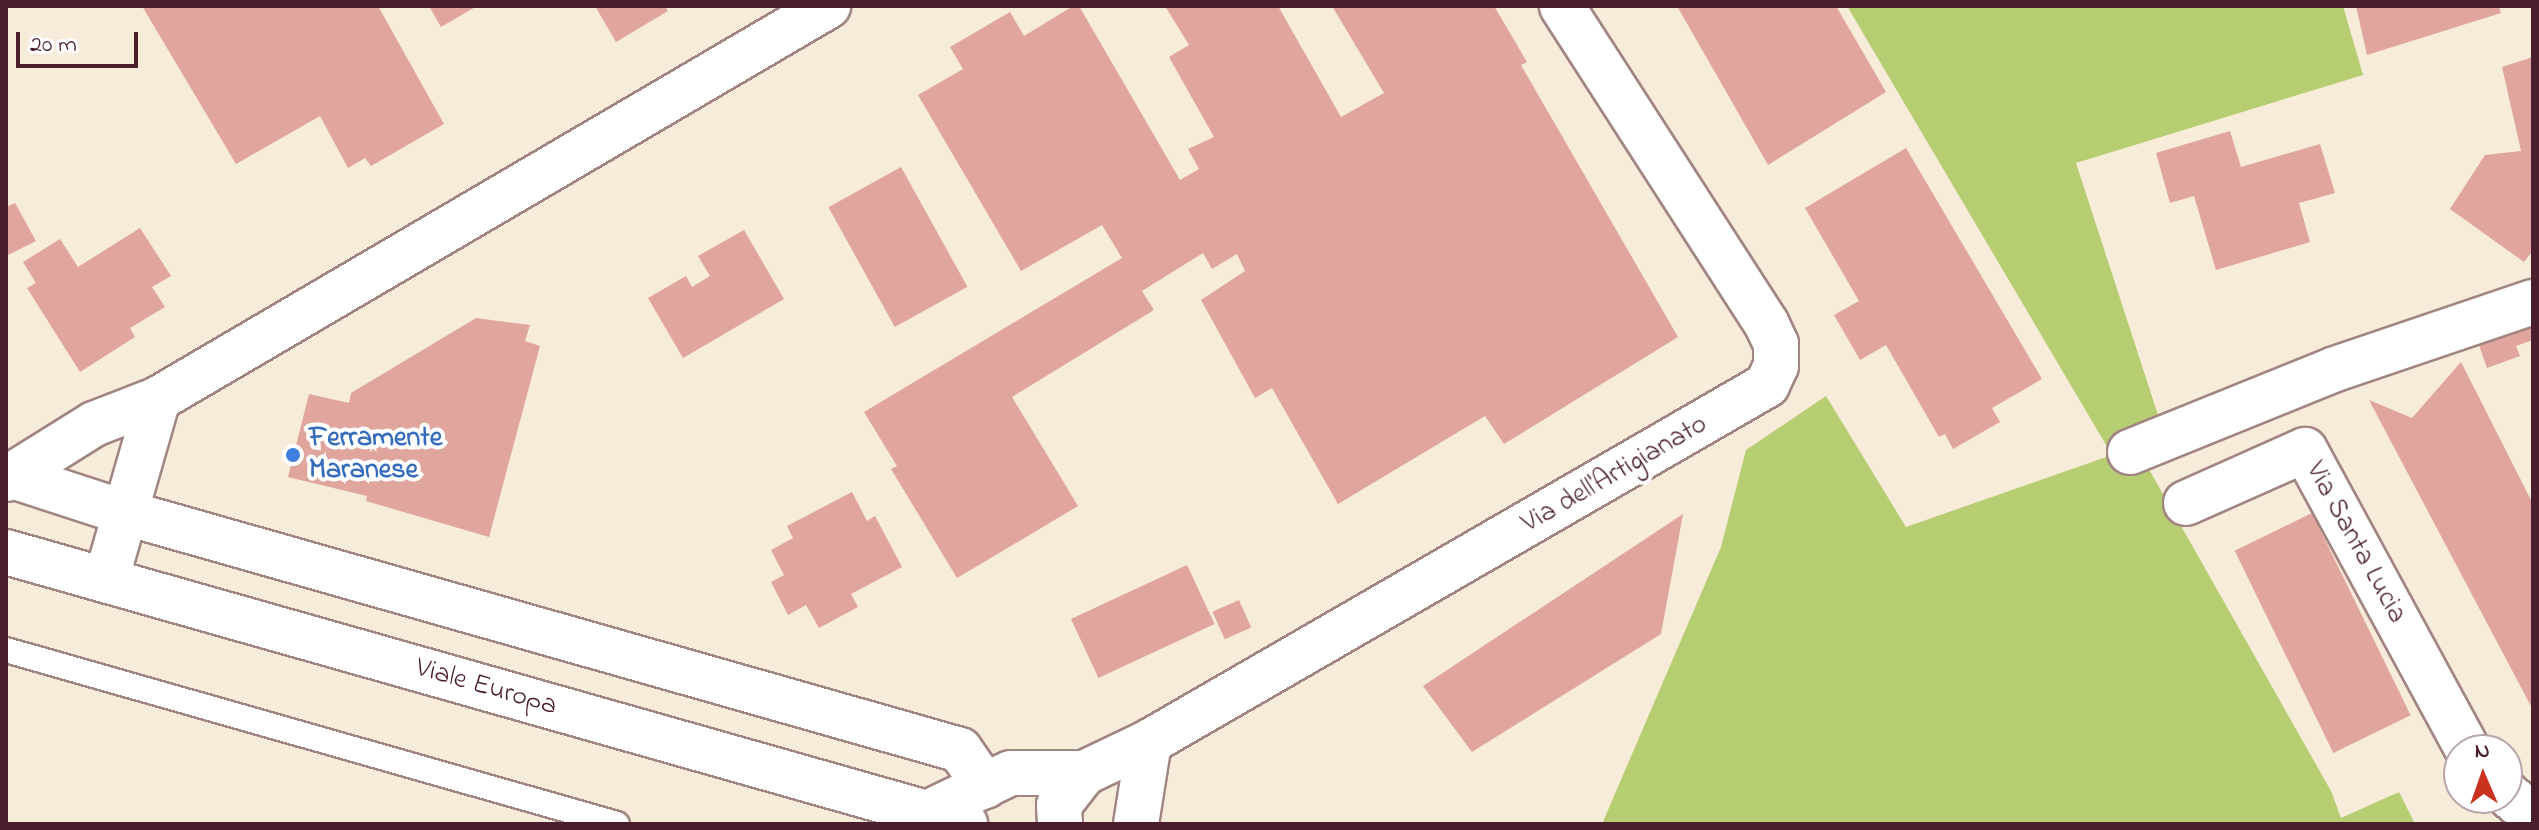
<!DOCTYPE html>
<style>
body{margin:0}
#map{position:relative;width:2539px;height:830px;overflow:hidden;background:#f7ebd9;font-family:"Indie Flower",sans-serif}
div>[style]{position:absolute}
.green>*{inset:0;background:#b7cd71}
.building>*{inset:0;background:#e0a59c;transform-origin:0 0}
.roads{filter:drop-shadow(2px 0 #a08582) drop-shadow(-2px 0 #a08582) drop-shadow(0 2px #a08582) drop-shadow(0 -2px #a08582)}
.service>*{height:24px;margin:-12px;padding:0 12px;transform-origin:12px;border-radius:12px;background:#fff}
.minor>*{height:44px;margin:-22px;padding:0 22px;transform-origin:22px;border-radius:22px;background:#fff}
.secondary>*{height:44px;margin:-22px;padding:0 22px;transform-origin:22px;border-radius:22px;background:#fff}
.dots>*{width:22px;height:22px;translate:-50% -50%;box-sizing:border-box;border:4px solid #fff;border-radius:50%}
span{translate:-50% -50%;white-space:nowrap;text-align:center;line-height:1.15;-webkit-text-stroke:8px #fff;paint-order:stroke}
.shop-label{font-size:28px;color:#366cbe;font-weight:700}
.left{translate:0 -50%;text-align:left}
.street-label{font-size:28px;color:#4a1f2b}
.frame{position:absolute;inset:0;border:8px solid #4a1f2b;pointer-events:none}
.north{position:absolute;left:2443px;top:734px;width:80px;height:80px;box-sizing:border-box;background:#fff;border:2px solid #b7a5aa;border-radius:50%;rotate:358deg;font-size:22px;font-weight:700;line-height:32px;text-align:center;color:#4a1f2b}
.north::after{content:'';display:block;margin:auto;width:28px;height:36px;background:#c8321e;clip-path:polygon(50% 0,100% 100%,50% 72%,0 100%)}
.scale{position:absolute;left:16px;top:32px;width:122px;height:36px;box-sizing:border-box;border:4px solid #4a1f2b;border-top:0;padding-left:10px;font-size:24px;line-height:28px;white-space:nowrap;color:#4a1f2b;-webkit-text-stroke:6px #fff;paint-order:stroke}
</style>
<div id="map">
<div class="green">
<div style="clip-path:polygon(1847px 6px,2343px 6px,2363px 75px,2076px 163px,2159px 418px,2146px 464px,2331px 791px,2341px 818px,2399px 792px,2415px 824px,1602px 824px,1721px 547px,1746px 450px,1826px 396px,1906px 527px,2112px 455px)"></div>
</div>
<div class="building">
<div style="clip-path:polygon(142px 6px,378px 6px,444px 124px,371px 166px,365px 158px,348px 168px,320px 116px,236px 164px)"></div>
<div style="clip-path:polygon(429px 6px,477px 6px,441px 27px)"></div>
<div style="clip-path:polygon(595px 6px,665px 6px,668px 11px,616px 42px)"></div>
<div style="clip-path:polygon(1073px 6px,1079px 6px,1180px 180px,1199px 169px,1188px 149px,1214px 137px,1169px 57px,1189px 45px,1165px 6px,1278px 6px,1341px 117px,1384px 93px,1332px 6px,1494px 6px,1527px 62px,1521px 65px,1678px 337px,1504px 444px,1485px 416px,1338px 504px,1272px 388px,1255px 398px,1201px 300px,1245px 271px,1237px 254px,1212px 269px,1203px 253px,1142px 291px,1154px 310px,1012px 397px,1078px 506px,957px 578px,891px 469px,897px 466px,864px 412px,1122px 258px,1102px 225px,1021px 271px,918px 95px,963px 69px,950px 47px,1010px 12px,1024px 36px)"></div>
<div style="clip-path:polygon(1677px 6px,1836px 6px,1886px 92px,1768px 165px)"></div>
<div style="clip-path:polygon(2356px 6px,2499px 6px,2501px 13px,2367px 55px)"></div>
<div style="clip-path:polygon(2533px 57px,2533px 250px,2524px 262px,2450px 209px,2485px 155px,2521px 151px,2502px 67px)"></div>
<div style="clip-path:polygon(2230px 131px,2241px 167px,2320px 144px,2335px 193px,2299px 203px,2310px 242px,2216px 270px,2194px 196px,2170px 203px,2156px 153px)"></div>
<div style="clip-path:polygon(1906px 148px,2042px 379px,1992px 408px,2000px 422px,1953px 449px,1945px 434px,1939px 437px,1886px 345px,1860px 360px,1834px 315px,1859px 301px,1805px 208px)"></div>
<div style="left:901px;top:167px;width:137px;height:83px;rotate:61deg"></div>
<div style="clip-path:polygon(15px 203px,36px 241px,6px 256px,6px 207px)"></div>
<div style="clip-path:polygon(140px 228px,171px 276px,152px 287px,165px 307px,130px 328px,135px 337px,80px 372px,27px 288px,36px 283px,23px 262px,60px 239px,78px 267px)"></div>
<div style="clip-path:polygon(744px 230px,784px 299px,683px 358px,648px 298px,686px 276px,692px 287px,710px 276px,698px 256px)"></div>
<div style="clip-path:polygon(2533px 314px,2533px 340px,2516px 346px,2520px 356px,2487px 368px,2475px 334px)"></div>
<div style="clip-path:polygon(476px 318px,530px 325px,525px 341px,540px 346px,489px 537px,366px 501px,367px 496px,288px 477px,309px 394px,349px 403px,351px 393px)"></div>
<div style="clip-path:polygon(2461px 362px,2533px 504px,2533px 710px,2369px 400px,2412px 418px)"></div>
<div style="clip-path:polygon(852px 492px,867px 521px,875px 516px,902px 567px,851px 594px,858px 607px,819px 628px,806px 605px,788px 615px,771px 582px,784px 575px,771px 550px,793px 538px,787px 526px)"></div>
<div style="left:2312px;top:513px;width:225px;height:86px;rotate:64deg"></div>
<div style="clip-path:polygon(1683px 514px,1661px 634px,1472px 752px,1423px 686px)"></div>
<div style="left:1187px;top:565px;width:65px;height:128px;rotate:65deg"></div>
<div style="left:1239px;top:600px;width:30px;height:29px;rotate:66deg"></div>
</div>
<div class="roads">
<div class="service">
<div style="left:6px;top:650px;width:635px;rotate:15.9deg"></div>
</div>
<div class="minor">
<div style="left:2130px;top:452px;width:221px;rotate:-22deg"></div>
<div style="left:2335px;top:369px;width:209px;rotate:-18.7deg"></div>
<div style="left:6px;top:474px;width:123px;rotate:18deg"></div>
<div style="left:123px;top:512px;width:870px;rotate:15.87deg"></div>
<div style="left:960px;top:750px;width:44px;rotate:55.2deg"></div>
<div style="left:6px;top:479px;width:104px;rotate:-32deg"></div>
<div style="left:94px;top:424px;width:69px;rotate:-21.3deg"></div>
<div style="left:158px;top:399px;width:777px;rotate:-30.39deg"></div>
<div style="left:2186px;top:503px;width:130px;rotate:-24deg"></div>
<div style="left:2305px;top:450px;width:341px;rotate:61.5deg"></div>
<div style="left:106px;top:580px;width:188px;rotate:-74deg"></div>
<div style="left:2507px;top:794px;width:34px;rotate:40deg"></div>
<div style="left:922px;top:824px;width:12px;rotate:-66deg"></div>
<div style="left:927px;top:813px;width:93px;rotate:-25.5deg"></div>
<div style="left:1011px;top:773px;width:73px"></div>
<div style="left:1084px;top:773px;width:72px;rotate:-25.5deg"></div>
<div style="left:1149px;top:742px;width:714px;rotate:-30.01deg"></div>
<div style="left:1767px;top:385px;width:21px;rotate:-65deg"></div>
<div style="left:1776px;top:366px;width:22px;rotate:-90deg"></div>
<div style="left:1776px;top:344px;width:23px;rotate:-115deg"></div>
<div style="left:1766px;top:323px;width:377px;rotate:-122.8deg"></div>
<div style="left:1060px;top:824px;width:19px;rotate:-93deg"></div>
<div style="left:1059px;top:805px;width:41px;rotate:-52deg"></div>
<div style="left:1136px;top:824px;width:83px;rotate:-81deg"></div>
</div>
<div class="secondary">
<div style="left:6px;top:552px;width:997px;rotate:15.83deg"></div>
</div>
</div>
<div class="dots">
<div style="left:293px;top:455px;background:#3f7fe0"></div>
</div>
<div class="shop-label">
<span class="left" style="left:309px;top:455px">Ferramente<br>Maranese</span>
</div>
<div class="street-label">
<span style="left:1615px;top:475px;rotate:-30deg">Via dell'Artigianato</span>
<span style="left:2355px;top:543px;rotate:61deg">Via Santa Lucia</span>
<span style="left:486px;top:688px;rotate:16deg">Viale Europa</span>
</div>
<div class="frame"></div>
<div class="north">N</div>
<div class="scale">20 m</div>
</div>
